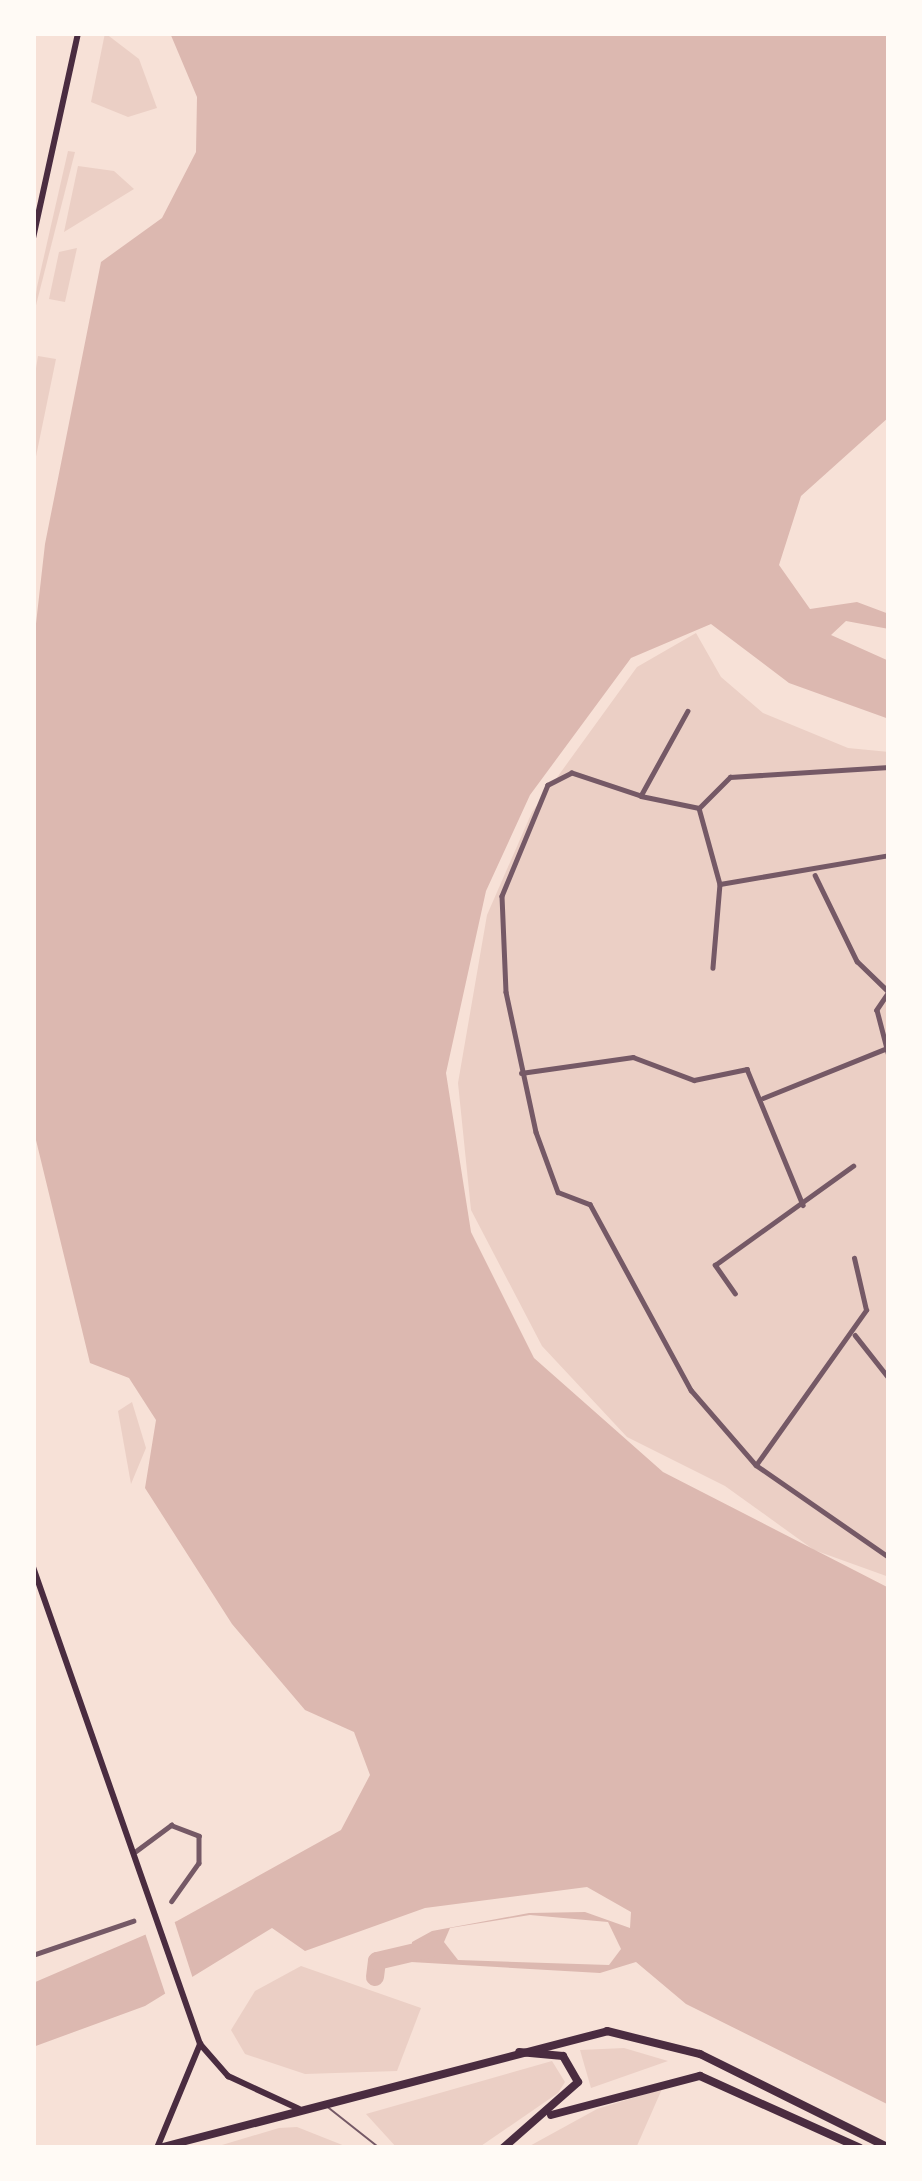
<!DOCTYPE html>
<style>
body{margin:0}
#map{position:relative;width:922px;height:2181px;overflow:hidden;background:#f7e1d7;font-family:"DM Sans",sans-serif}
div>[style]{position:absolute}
.green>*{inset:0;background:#ebcfc5}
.water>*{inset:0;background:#dcb8b0}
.pier>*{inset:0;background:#f7e1d7}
.river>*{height:18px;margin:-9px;padding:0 9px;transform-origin:9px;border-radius:9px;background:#dcb8b0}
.service>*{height:1.5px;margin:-0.75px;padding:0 0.75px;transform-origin:0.75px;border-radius:0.75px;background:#755966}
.minor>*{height:4.5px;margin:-2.25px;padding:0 2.25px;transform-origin:2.25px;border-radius:2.25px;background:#755966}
.secondary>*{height:6px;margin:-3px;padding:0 3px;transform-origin:3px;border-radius:3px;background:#4a2c40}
.primary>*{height:8px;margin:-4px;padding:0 4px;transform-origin:4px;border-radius:4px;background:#4a2c40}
span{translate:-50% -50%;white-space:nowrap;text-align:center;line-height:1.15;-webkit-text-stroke:12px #fffaf5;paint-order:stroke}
.frame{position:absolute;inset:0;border:36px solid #fffaf5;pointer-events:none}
</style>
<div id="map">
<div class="green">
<div style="clip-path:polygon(105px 33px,139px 59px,157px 108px,128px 117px,91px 102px)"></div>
<div style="clip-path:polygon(68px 151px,75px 152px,33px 317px,37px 287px)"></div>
<div style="clip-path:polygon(78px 166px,114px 171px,134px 189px,64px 232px)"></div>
<div style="clip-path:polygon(77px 248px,65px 302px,49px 299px,59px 252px)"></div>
<div style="clip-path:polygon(38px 356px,56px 359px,33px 471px,33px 386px)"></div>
<div style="clip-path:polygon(696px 633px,721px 677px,763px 713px,848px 748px,889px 752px,889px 1577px,814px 1550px,725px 1486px,627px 1437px,542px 1346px,471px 1210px,458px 1083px,487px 915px,532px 812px,637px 667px)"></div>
<div style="clip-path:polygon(132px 1402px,146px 1448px,131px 1484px,118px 1411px)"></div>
<div style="clip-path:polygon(301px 1966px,421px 2008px,397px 2071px,305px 2074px,245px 2054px,231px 2030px,255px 1991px)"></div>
<div style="clip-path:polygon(624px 2048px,668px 2061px,591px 2088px,580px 2050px)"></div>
<div style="clip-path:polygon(552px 2061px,565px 2082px,558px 2093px,478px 2148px,397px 2148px,366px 2114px)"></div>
<div style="clip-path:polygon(662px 2089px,636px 2148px,526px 2148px,597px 2109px)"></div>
<div style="clip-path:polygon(297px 2127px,350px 2148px,212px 2148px,279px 2128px)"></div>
</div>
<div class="water">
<div style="clip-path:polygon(170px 33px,889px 33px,889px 417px,801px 496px,779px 565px,810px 609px,857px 602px,889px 614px,889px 629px,846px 621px,831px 635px,889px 661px,889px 719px,789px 683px,711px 624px,631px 658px,530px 795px,486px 891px,446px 1073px,471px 1232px,534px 1358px,663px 1472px,889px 1588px,889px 2105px,686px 2004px,636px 1962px,600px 1973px,411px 1962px,412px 1942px,432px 1931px,529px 1913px,585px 1912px,630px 1928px,631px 1912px,587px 1887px,425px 1908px,305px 1951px,272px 1928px,145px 2006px,33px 2047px,33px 1983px,177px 1921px,341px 1830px,370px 1775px,354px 1732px,305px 1710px,232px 1624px,145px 1488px,156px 1420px,129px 1378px,90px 1363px,35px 1136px,33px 650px,45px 544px,101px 262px,162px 218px,196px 152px,197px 97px)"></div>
</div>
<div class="pier">
<div style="clip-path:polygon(530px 1915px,608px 1922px,621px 1949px,609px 1965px,458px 1960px,444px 1942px,450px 1928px)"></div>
<div style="clip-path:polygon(173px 1917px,194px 1982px,167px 1999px,144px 1930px)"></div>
</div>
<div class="river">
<div style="left:375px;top:1977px;width:16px;rotate:-83deg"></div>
<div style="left:377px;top:1961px;width:57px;rotate:-13.1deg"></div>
</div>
<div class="service">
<div style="left:328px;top:2107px;width:66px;rotate:38.3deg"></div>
</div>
<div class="minor">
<div style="left:688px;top:711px;width:97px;rotate:118.9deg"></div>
<div style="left:641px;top:796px;width:59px;rotate:11.7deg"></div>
<div style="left:699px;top:808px;width:79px;rotate:74.6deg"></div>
<div style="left:720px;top:884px;width:84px;rotate:94.8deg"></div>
<div style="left:641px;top:796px;width:73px;rotate:-161.6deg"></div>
<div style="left:572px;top:773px;width:27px;rotate:153deg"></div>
<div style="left:548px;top:785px;width:120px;rotate:112.5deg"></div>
<div style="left:502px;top:896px;width:96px;rotate:87.6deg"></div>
<div style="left:506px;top:992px;width:143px;rotate:77.9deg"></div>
<div style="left:536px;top:1132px;width:64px;rotate:69.9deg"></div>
<div style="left:558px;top:1192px;width:34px;rotate:21deg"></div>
<div style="left:590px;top:1204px;width:212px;rotate:61.5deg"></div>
<div style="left:691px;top:1390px;width:99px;rotate:49.1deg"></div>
<div style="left:756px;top:1465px;width:162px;rotate:34.7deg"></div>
<div style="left:699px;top:808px;width:44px;rotate:-45deg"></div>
<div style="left:730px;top:777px;width:159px;rotate:-3.6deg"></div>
<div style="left:815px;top:875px;width:96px;rotate:64deg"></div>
<div style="left:857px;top:961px;width:45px;rotate:44.1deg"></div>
<div style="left:889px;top:992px;width:22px;rotate:124deg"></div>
<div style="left:877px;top:1010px;width:48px;rotate:75.4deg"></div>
<div style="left:720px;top:884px;width:171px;rotate:-9.7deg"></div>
<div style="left:521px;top:1073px;width:113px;rotate:-8.1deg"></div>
<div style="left:633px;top:1057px;width:65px;rotate:20.7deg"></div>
<div style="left:694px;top:1080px;width:54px;rotate:-11.7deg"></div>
<div style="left:747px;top:1069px;width:147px;rotate:67.6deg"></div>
<div style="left:763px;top:1098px;width:131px;rotate:-21.9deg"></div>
<div style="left:735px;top:1294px;width:35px;rotate:-125deg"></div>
<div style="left:715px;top:1265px;width:170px;rotate:-35.7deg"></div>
<div style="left:855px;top:1335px;width:55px;rotate:51.7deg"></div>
<div style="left:756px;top:1465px;width:190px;rotate:-54.6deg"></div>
<div style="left:866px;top:1310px;width:53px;rotate:-103deg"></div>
<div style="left:136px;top:1851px;width:44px;rotate:-36.6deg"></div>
<div style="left:171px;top:1825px;width:30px;rotate:21deg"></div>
<div style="left:199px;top:1836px;width:27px;rotate:90deg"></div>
<div style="left:199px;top:1863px;width:47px;rotate:125.4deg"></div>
<div style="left:33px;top:1955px;width:106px;rotate:-18.8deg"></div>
</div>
<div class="secondary">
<div style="left:33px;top:238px;width:210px;rotate:-77.6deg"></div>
<div style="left:33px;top:1567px;width:505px;rotate:70.7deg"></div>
<div style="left:200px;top:2044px;width:43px;rotate:48.8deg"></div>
<div style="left:228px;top:2076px;width:78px;rotate:24.9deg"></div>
<div style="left:157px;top:2148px;width:113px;rotate:-67.5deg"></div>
</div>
<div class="primary">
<div style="left:551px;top:2115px;width:154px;rotate:-14.7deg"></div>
<div style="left:700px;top:2076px;width:175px;rotate:24.2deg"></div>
<div style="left:159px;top:2148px;width:463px;rotate:-14.6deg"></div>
<div style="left:607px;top:2031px;width:96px;rotate:13.9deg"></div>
<div style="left:700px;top:2054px;width:211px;rotate:26.4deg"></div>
<div style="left:503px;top:2148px;width:100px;rotate:-41.3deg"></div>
<div style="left:578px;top:2082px;width:30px;rotate:-120deg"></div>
<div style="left:563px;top:2056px;width:44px;rotate:-174.8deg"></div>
</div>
<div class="frame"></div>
</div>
